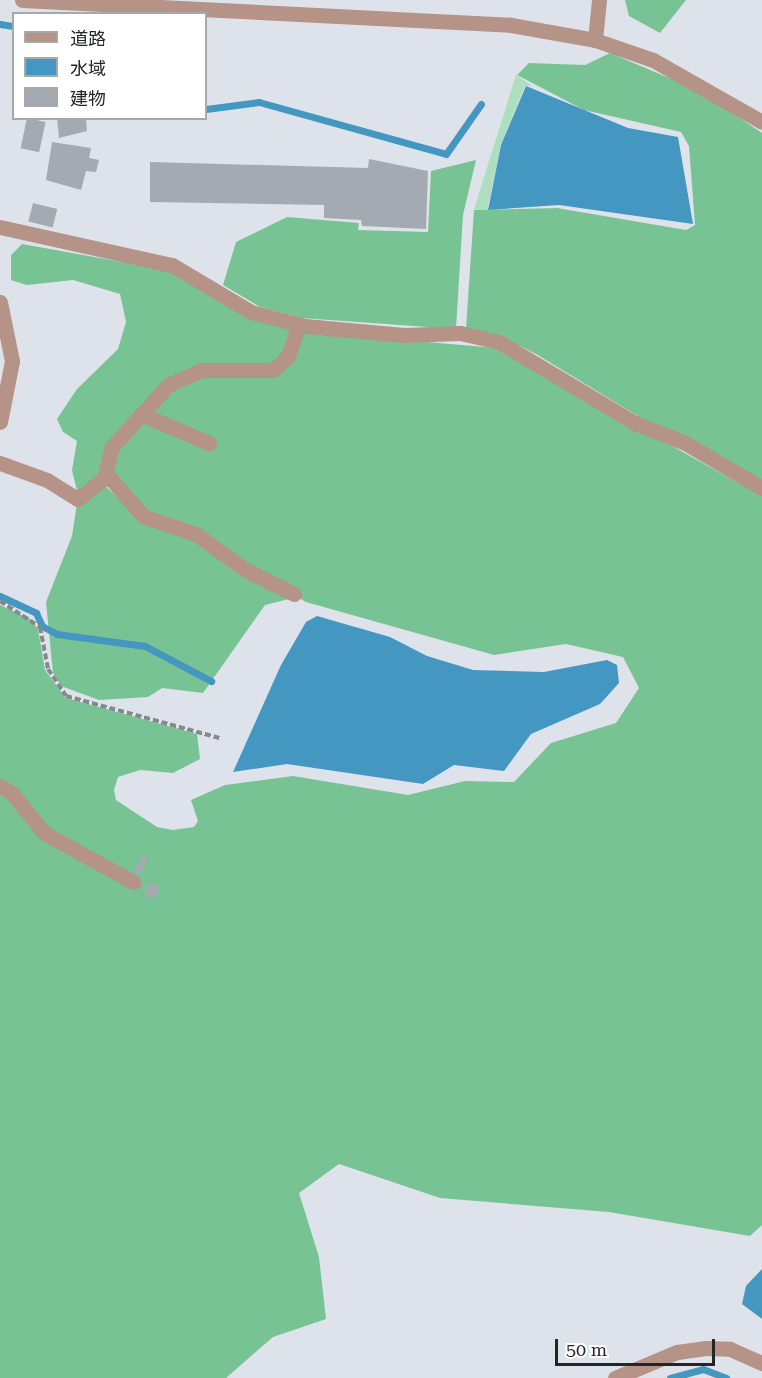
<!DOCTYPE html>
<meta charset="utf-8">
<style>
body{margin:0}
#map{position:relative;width:762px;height:1378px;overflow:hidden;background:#dee3eb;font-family:"Roboto Serif","Noto Sans JP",serif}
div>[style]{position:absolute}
.green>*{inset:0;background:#addebe}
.forest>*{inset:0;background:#78c394}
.water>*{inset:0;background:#4497c1}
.stream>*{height:7px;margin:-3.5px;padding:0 3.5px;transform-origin:3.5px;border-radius:3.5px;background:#4497c1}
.building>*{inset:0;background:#a4aab1;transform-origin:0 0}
.round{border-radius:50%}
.path>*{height:4px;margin-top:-2px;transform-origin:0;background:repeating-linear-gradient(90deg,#85898e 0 6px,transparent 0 9px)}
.minor>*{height:15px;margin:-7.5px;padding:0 7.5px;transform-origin:7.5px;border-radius:7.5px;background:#b59386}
span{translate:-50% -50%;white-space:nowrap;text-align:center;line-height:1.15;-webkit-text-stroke:6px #fff;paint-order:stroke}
.legend{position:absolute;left:12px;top:12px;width:195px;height:108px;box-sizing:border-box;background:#fff;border:2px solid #a7a8a9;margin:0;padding:8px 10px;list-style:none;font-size:18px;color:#232528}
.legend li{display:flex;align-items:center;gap:12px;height:30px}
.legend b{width:30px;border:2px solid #a7a8a9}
.scale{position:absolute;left:555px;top:1339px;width:160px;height:27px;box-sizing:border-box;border:3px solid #232528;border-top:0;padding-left:8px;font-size:18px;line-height:21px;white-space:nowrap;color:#232528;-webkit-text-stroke:4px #fff;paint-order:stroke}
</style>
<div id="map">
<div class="green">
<div style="clip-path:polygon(516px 75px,532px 86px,525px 86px,501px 144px,487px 210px,474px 209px)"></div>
</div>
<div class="forest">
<div style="clip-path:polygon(625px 0,686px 0,660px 33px,629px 16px)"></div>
<div style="clip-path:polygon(610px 53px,700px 91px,762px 133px,762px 481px,646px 421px,536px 354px,500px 336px,466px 329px,474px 210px,557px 208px,686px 230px,695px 225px,689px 146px,681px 132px,584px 110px,517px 75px,529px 63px,585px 65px)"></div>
<div style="clip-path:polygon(476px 160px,463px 215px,456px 329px,301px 318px,260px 307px,223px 285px,236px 242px,287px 217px,359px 223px,358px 230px,428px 232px,431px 171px)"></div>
<div style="clip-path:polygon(22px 244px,172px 271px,253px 319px,294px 329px,278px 363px,222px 368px,147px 399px,102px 475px,78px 495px,72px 470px,77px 441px,63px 432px,57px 419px,77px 389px,118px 349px,126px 322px,120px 294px,73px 280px,27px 285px,11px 280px,11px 255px)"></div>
<div style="clip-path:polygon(300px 331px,496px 348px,762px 496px,762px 1225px,750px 1236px,609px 1212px,440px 1198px,339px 1164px,299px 1193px,319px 1257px,326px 1319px,273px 1337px,226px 1378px,0 1378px,0 790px,53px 834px,0 782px,0 605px,29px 618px,38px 629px,45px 670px,66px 698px,197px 734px,200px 759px,173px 773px,140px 770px,118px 777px,114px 790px,116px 800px,157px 827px,173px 830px,194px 827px,198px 821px,191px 800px,225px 785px,293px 776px,408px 795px,465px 781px,514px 782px,551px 743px,616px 723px,639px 688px,623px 657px,566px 644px,494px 655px,306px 602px,147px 513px,109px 475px,115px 449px,152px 404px,195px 375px,273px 375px)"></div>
<div style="clip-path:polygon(103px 484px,137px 515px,195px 538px,293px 598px,265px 605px,203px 693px,162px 688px,148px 697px,99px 700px,61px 686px,53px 673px,46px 602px,72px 536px,77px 503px)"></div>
</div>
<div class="water">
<div style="clip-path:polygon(526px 86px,628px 128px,678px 137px,693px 224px,559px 205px,488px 210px,501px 145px)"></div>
<div style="clip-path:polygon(317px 616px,390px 637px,427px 656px,473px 670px,544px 672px,607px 660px,617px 665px,619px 683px,600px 704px,531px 734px,504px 771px,454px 765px,423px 784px,287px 764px,233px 772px,281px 665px,306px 622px)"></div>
<div style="clip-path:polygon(762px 1269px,762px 1319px,742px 1304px,746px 1286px)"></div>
</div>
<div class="stream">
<div style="left:0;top:24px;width:12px;rotate:9deg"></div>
<div style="left:206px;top:109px;width:53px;rotate:-7.5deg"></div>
<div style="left:259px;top:102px;width:194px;rotate:15.5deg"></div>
<div style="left:446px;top:154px;width:61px;rotate:-55deg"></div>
<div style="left:0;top:596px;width:40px;rotate:25deg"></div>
<div style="left:36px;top:613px;width:14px;rotate:65deg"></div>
<div style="left:42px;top:626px;width:17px;rotate:28deg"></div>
<div style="left:57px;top:634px;width:89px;rotate:7.8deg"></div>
<div style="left:145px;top:646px;width:75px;rotate:27.9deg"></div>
<div style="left:670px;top:1378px;width:34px;rotate:-15deg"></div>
<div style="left:703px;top:1369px;width:25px;rotate:21deg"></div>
</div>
<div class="building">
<div style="left:27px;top:118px;width:19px;height:31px;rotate:12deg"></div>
<div style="clip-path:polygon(57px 118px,86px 118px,87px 131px,59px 138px)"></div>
<div style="clip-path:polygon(52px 142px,91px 148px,89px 158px,99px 160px,96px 172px,86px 171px,81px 190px,46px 180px)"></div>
<div style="clip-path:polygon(369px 159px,428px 171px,426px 229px,362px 226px,361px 220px,324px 218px,324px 205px,150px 202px,150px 162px,368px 168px)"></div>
<div style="left:33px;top:203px;width:25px;height:19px;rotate:14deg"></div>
<div style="left:143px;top:855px;width:7px;height:18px;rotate:34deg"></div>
<div class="round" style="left:145px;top:884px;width:14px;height:14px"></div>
</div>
<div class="path">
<div style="left:0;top:601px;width:48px;rotate:33deg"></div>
<div style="left:40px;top:627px;width:43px;rotate:79.2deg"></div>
<div style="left:48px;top:669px;width:32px;rotate:56deg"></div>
<div style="left:66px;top:696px;width:160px;rotate:15.3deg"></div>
</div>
<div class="minor">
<div style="left:22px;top:0;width:490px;rotate:2.9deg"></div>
<div style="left:511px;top:25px;width:85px;rotate:10.1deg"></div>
<div style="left:595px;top:40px;width:61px;rotate:19deg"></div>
<div style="left:653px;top:60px;width:125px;rotate:29.6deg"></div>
<div style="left:595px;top:40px;width:40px;rotate:-84.3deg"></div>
<div style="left:0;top:227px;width:176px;rotate:12.5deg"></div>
<div style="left:172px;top:265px;width:92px;rotate:30.7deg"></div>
<div style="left:251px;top:312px;width:56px;rotate:14.5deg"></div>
<div style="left:305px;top:326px;width:99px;rotate:5.2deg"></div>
<div style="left:404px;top:335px;width:56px;rotate:-2deg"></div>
<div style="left:460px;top:333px;width:40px;rotate:13deg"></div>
<div style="left:499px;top:342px;width:158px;rotate:30.8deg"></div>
<div style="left:635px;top:423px;width:54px;rotate:21.8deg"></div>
<div style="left:685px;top:443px;width:89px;rotate:30.3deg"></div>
<div style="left:0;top:302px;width:60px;rotate:78.5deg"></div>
<div style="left:12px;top:361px;width:62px;rotate:101.1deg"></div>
<div style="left:141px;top:414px;width:74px;rotate:23.1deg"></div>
<div style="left:0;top:463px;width:50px;rotate:19.9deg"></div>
<div style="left:47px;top:480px;width:36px;rotate:32deg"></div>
<div style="left:78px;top:499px;width:33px;rotate:-39deg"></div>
<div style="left:104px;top:478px;width:7px;rotate:8deg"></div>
<div style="left:111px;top:479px;width:49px;rotate:49.1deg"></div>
<div style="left:143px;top:516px;width:56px;rotate:18.8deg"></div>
<div style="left:196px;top:534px;width:59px;rotate:36.1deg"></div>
<div style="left:244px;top:569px;width:56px;rotate:26.6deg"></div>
<div style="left:104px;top:478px;width:32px;rotate:-76deg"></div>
<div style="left:112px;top:447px;width:84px;rotate:-47.9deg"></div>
<div style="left:168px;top:385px;width:36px;rotate:-24deg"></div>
<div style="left:201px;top:370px;width:72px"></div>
<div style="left:273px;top:370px;width:21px;rotate:-43deg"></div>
<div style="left:288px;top:356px;width:34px;rotate:-71deg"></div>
<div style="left:0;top:786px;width:14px;rotate:30deg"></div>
<div style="left:12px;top:793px;width:51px;rotate:51.3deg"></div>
<div style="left:44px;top:833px;width:102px;rotate:28.8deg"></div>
<div style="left:615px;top:1378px;width:67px;rotate:-22.8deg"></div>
<div style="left:677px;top:1352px;width:29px;rotate:-8deg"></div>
<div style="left:706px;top:1348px;width:24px;rotate:2deg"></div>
<div style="left:730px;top:1349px;width:35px;rotate:24deg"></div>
</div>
<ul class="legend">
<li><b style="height:8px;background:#b59386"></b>道路</li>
<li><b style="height:16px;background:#4497c1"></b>水域</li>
<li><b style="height:16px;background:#a4aab1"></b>建物</li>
</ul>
<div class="scale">50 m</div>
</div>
